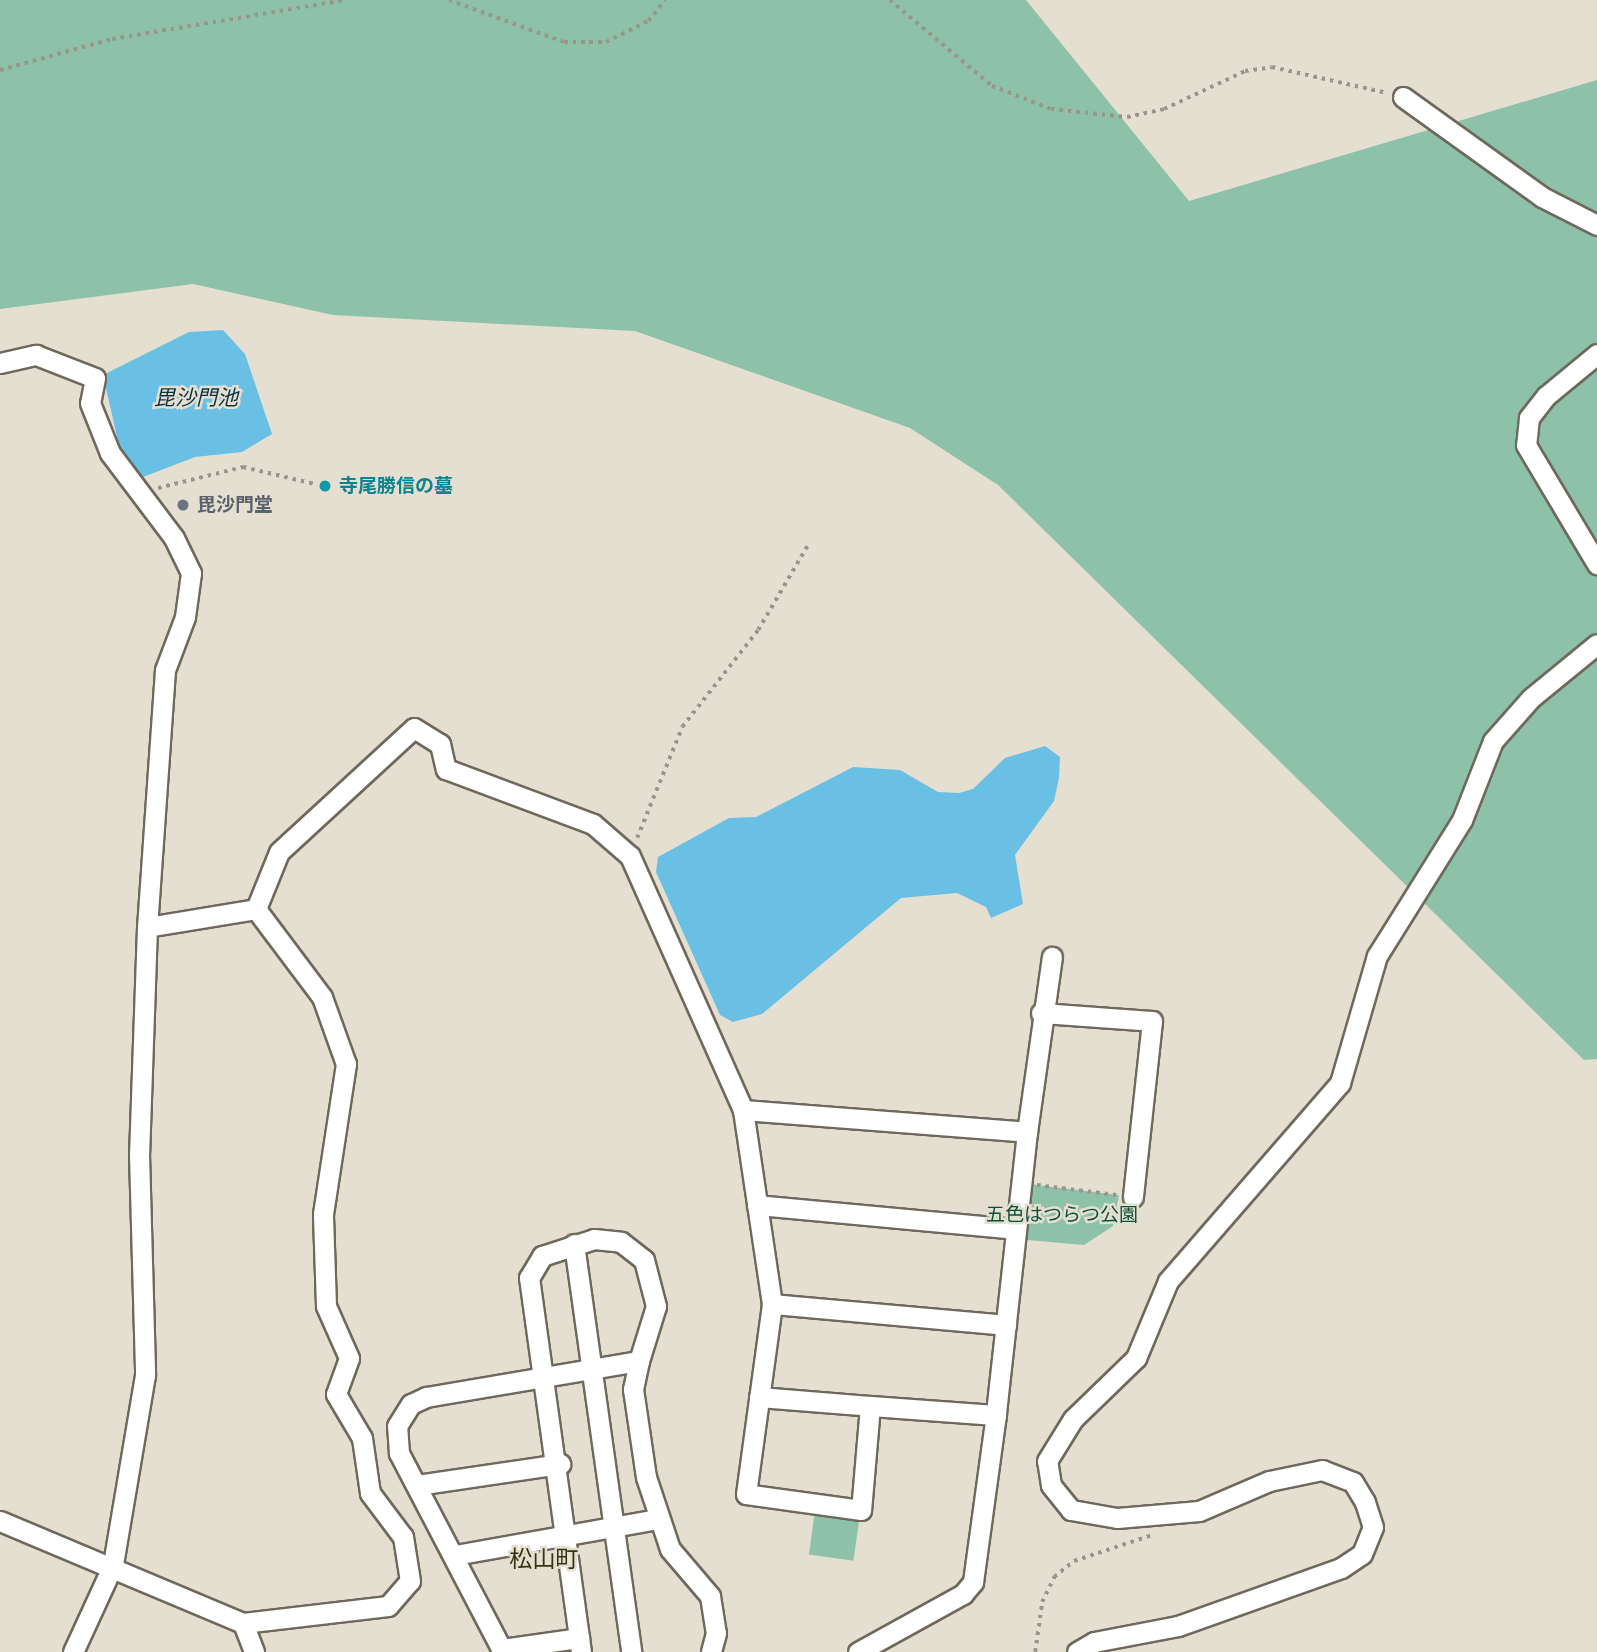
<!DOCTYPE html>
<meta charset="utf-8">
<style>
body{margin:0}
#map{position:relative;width:1597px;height:1652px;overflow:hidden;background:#e4dfd0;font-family:Quicksand,"Noto Sans JP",sans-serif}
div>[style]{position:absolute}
.green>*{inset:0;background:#8dc2a9;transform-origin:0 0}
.water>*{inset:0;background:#69c0e4}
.path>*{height:3.5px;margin-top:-1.75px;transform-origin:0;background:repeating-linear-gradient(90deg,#99958a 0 3.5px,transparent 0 8.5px)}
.roads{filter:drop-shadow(2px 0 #6e695c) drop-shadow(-2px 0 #6e695c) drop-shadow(0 2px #6e695c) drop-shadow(0 -2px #6e695c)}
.minor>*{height:19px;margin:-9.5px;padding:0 9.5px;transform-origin:9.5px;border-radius:9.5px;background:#fff}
.dots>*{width:19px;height:19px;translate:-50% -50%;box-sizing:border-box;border:4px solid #e4dfd0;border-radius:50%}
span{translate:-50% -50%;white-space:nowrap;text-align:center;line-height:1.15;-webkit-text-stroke:5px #e4dfd0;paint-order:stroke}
.culture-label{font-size:19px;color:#0d838f;font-weight:700}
.left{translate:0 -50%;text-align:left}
.worship-label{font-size:19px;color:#5b616d;font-weight:700}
.park-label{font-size:19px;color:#0c5038}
.water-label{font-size:21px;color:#0a3342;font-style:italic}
.quarter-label{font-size:23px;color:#32360d}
</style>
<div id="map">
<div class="green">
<div style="clip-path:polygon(0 0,1026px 0,1189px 201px,1597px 80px,1597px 1059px,1584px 1060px,998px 485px,910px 428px,635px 331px,333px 315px,193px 284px,0 309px)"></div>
<div style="clip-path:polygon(1021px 1183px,1119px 1195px,1113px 1226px,1084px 1245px,1015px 1239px)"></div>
<div style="left:816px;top:1504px;width:45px;height:51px;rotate:8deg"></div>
</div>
<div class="water">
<div style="clip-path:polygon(223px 330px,245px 354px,272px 434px,242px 452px,195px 457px,138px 479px,120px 450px,103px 375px,189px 332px)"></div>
<div style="clip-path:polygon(1045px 746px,1060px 757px,1059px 778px,1054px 801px,1015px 855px,1023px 904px,991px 918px,986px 907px,957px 893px,901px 898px,762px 1014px,733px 1022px,720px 1015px,656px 872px,658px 857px,729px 818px,756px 817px,853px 767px,900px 770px,938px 792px,959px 793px,973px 789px,1005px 758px)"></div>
</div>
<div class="path">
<div style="left:449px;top:0;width:122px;rotate:20.1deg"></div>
<div style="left:564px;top:42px;width:42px"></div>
<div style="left:606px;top:42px;width:47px;rotate:-26.6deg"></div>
<div style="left:648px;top:21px;width:27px;rotate:-51deg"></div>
<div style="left:890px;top:0;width:133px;rotate:40.1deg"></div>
<div style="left:992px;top:86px;width:63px;rotate:21.3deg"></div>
<div style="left:1051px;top:109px;width:76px;rotate:6deg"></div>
<div style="left:1127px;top:117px;width:38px;rotate:-12deg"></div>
<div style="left:1164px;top:109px;width:89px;rotate:-25.1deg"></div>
<div style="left:1245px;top:71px;width:27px;rotate:-8deg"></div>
<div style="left:1272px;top:67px;width:118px;rotate:12.7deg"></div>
<div style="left:0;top:70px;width:116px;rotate:-15.5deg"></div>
<div style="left:112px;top:39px;width:237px;rotate:-9.5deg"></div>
<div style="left:158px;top:488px;width:88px;rotate:-13.9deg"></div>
<div style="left:243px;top:467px;width:74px;rotate:13.3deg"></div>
<div style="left:637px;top:838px;width:120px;rotate:-67.9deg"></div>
<div style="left:682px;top:727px;width:123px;rotate:-51.9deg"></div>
<div style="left:758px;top:630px;width:101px;rotate:-59.6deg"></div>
<div style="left:1037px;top:1185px;width:80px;rotate:7.2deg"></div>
<div style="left:1035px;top:1652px;width:50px;rotate:-82deg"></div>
<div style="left:1042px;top:1602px;width:28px;rotate:-64deg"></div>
<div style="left:1054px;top:1577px;width:26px;rotate:-39deg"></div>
<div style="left:1074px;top:1561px;width:82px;rotate:-18.4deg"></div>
</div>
<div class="roads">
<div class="minor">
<div style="left:1403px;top:97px;width:171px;rotate:35.7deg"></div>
<div style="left:1542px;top:197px;width:62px;rotate:27deg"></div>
<div style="left:1597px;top:354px;width:66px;rotate:140.5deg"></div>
<div style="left:1546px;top:396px;width:28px;rotate:128deg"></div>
<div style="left:1529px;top:418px;width:27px;rotate:96deg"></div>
<div style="left:1526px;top:445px;width:139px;rotate:59.2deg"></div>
<div style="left:0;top:363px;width:37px;rotate:-13deg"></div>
<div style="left:36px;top:355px;width:63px;rotate:21.3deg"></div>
<div style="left:95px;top:378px;width:25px;rotate:101deg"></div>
<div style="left:90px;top:403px;width:54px;rotate:68.2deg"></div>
<div style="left:110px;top:453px;width:106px;rotate:53deg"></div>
<div style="left:174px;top:538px;width:39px;rotate:64deg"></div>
<div style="left:191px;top:573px;width:44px;rotate:97.8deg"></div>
<div style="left:185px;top:617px;width:57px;rotate:110.7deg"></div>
<div style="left:165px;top:670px;width:258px;rotate:94deg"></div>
<div style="left:147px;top:927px;width:227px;rotate:92deg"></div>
<div style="left:139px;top:1154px;width:221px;rotate:88.4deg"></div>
<div style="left:145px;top:1375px;width:193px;rotate:99.6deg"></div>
<div style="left:113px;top:1565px;width:96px;rotate:114.7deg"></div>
<div style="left:147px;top:927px;width:110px;rotate:-9.4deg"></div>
<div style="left:256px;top:909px;width:61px;rotate:-68deg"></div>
<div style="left:279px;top:852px;width:183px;rotate:-42.6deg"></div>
<div style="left:414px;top:728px;width:31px;rotate:32deg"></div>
<div style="left:440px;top:744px;width:26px;rotate:77deg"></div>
<div style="left:446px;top:769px;width:157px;rotate:20.5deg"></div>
<div style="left:593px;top:824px;width:49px;rotate:40.9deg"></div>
<div style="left:630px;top:856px;width:278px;rotate:66deg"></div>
<div style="left:1041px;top:1013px;width:111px;rotate:4.1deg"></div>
<div style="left:1152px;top:1021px;width:177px;rotate:96.2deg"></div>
<div style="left:743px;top:1110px;width:285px;rotate:4.4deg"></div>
<div style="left:1027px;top:1132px;width:285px;rotate:96.3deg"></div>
<div style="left:996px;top:1415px;width:126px;rotate:-175.9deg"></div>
<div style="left:870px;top:1406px;width:104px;rotate:94.9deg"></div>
<div style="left:861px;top:1510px;width:116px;rotate:-172.1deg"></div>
<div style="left:746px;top:1494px;width:192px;rotate:-82.2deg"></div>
<div style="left:772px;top:1304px;width:196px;rotate:-98.5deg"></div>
<div style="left:1027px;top:1132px;width:177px;rotate:-81.9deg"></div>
<div style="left:757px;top:1205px;width:260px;rotate:5.3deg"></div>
<div style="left:574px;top:1244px;width:412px;rotate:82deg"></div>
<div style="left:772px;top:1304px;width:235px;rotate:5.1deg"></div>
<div style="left:759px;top:1397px;width:111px;rotate:4.6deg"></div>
<div style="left:417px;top:1485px;width:145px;rotate:-8.4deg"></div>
<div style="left:0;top:1521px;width:264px;rotate:22.8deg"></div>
<div style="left:243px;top:1623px;width:31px;rotate:69deg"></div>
<div style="left:455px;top:1555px;width:205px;rotate:-10.1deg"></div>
<div style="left:243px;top:1623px;width:146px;rotate:-6.7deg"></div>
<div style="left:388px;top:1606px;width:33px;rotate:-49deg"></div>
<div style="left:410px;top:1581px;width:45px;rotate:-99deg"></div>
<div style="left:403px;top:1537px;width:55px;rotate:-126.9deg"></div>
<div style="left:370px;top:1493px;width:56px;rotate:-98.3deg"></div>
<div style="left:362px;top:1438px;width:51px;rotate:-120.6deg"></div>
<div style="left:336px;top:1394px;width:38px;rotate:-70deg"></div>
<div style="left:349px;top:1358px;width:57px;rotate:-113.9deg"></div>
<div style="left:326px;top:1306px;width:92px;rotate:-91.9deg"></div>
<div style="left:323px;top:1214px;width:152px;rotate:-81.3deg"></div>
<div style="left:346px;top:1064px;width:71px;rotate:-109.7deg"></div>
<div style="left:322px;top:997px;width:110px;rotate:-126.9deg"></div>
<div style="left:501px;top:1649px;width:79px;rotate:-8deg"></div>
<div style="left:503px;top:1652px;width:225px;rotate:-117.6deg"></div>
<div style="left:399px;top:1453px;width:27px;rotate:-94deg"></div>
<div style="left:397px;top:1426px;width:26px;rotate:-58deg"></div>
<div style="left:411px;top:1404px;width:17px;rotate:-25deg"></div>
<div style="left:426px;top:1397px;width:216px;rotate:-9.6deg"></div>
<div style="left:639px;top:1361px;width:29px;rotate:102deg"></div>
<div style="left:633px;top:1389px;width:89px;rotate:81.6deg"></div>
<div style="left:646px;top:1477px;width:76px;rotate:71.6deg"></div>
<div style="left:670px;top:1549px;width:62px;rotate:49.6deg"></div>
<div style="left:710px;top:1596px;width:37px;rotate:81deg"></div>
<div style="left:716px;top:1633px;width:20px;rotate:105deg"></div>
<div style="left:581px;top:1652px;width:378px;rotate:-97.9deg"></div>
<div style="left:529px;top:1278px;width:26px;rotate:-59deg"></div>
<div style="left:542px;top:1256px;width:55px;rotate:-18.1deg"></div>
<div style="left:594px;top:1239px;width:27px;rotate:6deg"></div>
<div style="left:621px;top:1242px;width:29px;rotate:38deg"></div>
<div style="left:644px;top:1260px;width:48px;rotate:75.4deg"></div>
<div style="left:656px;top:1306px;width:58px;rotate:107.2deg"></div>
<div style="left:858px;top:1652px;width:120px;rotate:-28.9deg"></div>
<div style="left:963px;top:1594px;width:16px;rotate:-50deg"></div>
<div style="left:973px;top:1582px;width:169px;rotate:-82.2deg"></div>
<div style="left:1077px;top:1652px;width:20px;rotate:-30deg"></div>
<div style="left:1094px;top:1642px;width:86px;rotate:-10.8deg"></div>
<div style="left:1178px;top:1626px;width:173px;rotate:-19.6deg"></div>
<div style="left:1341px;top:1568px;width:25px;rotate:-34deg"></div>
<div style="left:1362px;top:1554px;width:29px;rotate:-68deg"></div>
<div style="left:1373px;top:1527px;width:26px;rotate:-108deg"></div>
<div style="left:1365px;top:1502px;width:23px;rotate:-121deg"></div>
<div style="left:1353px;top:1482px;width:33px;rotate:-159deg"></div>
<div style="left:1322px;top:1470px;width:54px;rotate:168.3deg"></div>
<div style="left:1269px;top:1481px;width:76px;rotate:156.8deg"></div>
<div style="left:1199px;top:1511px;width:82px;rotate:175.1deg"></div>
<div style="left:1117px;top:1518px;width:47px;rotate:-170.1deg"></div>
<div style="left:1071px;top:1510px;width:32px;rotate:-129deg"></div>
<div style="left:1051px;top:1485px;width:24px;rotate:-99deg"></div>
<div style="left:1047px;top:1461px;width:49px;rotate:-58.2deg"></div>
<div style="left:1073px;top:1419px;width:88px;rotate:-44.1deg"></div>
<div style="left:1136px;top:1358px;width:83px;rotate:-67.4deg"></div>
<div style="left:1168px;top:1281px;width:262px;rotate:-49deg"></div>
<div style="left:1340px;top:1083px;width:132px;rotate:-73.8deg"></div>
<div style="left:1377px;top:956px;width:160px;rotate:-58deg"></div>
<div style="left:1462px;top:820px;width:85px;rotate:-68.6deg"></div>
<div style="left:1493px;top:741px;width:57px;rotate:-48.5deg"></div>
<div style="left:1531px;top:698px;width:85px;rotate:-39.3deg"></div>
</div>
</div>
<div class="dots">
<div style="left:325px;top:486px;background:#0f9aa8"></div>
<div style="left:183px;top:505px;background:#6b7280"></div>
</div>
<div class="culture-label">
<span class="left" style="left:339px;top:486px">寺尾勝信の墓</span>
</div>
<div class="worship-label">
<span class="left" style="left:197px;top:505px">毘沙門堂</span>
</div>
<div class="park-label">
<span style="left:1062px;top:1215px">五色はつらつ公園</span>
</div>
<div class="water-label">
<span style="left:196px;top:397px">毘沙門池</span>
</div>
<div class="quarter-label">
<span style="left:544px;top:1559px">松山町</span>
</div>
</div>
